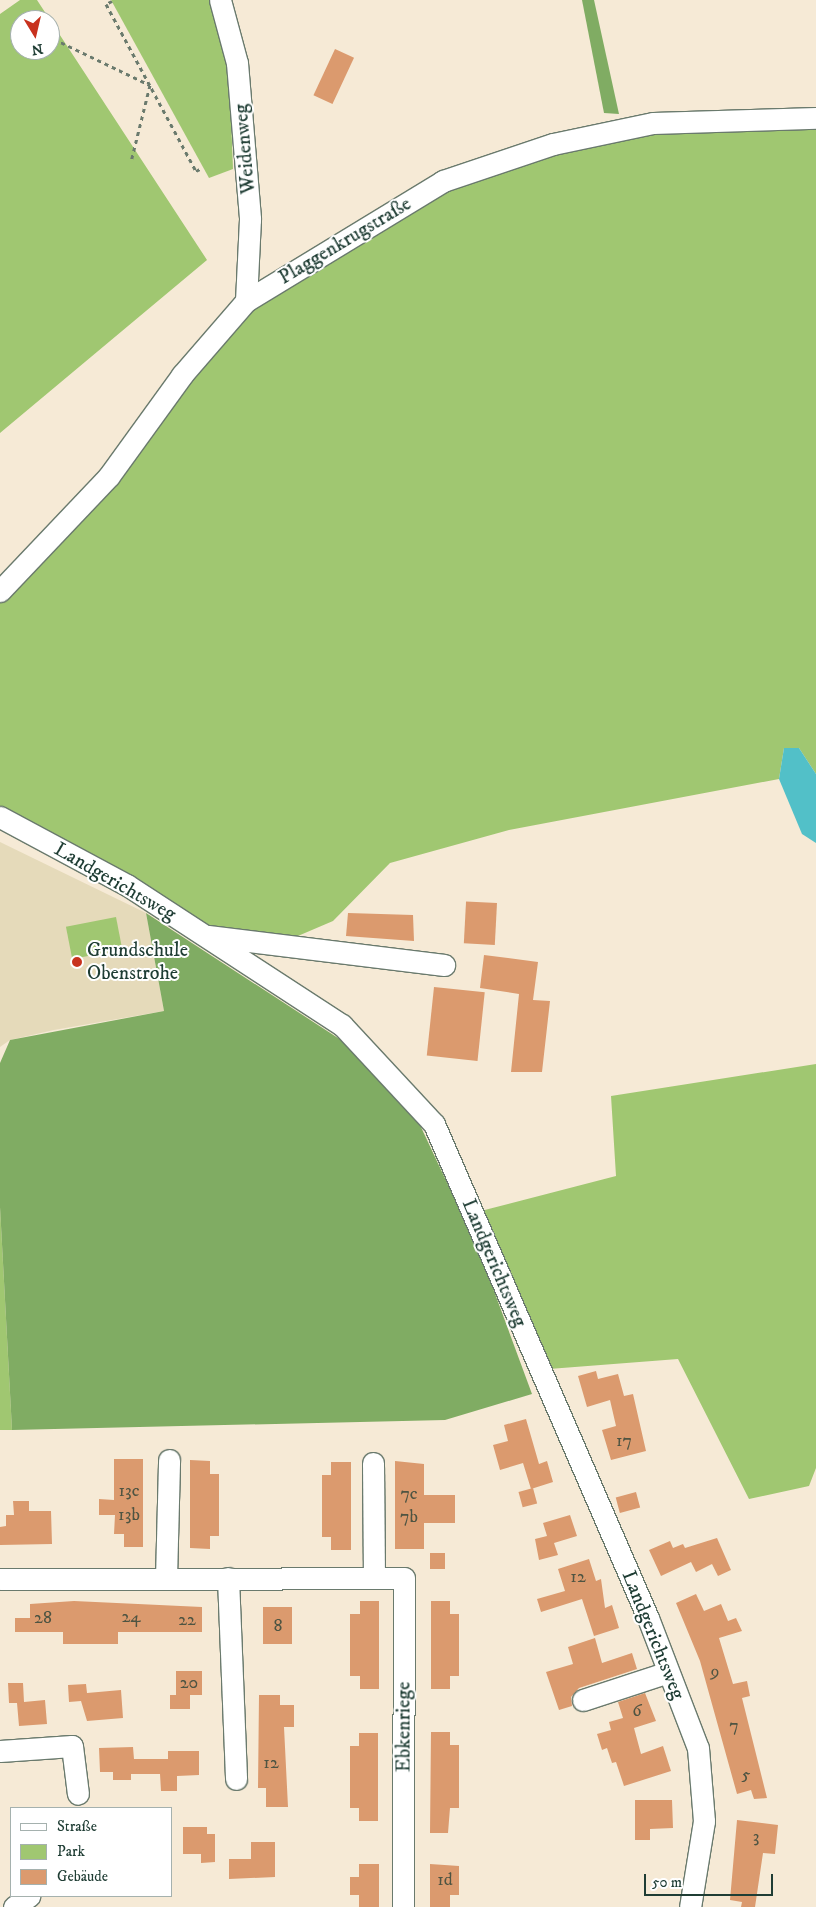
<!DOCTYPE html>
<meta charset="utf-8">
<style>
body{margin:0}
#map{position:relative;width:816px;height:1907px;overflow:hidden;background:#f6ead6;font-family:"IM FELL DW Pica",serif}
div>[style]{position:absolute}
.built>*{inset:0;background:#e5daba}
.green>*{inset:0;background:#a0c771;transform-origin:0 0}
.forest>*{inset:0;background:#80ac63}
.water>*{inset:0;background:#52c0c8}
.building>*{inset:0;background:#db9a6e;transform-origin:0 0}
.path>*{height:3px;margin-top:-1.5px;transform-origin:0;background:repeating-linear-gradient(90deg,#6a7a6d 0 4px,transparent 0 8px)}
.roads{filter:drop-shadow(1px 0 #6a7a6d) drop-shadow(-1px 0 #6a7a6d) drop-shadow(0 1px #6a7a6d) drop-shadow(0 -1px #6a7a6d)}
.minor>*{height:21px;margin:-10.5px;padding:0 10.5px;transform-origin:10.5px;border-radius:10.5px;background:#fff}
.dots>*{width:14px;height:14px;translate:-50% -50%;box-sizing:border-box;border:2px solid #fff;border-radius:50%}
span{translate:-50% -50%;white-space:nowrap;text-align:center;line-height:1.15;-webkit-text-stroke:4px #fff;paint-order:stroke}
.number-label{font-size:18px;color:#4e5442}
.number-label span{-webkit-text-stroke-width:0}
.street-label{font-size:20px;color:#1f3d34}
.poi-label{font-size:20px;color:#1f3d34}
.left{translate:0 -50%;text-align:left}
.legend{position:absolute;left:10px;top:1807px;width:162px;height:90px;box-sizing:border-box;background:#fff;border:1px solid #a5b1ae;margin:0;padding:6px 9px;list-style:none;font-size:15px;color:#1f3d34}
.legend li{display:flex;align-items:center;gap:10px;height:25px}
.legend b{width:25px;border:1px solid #a5b1ae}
.north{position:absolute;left:10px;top:10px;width:50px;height:50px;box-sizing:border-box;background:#fff;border:1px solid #a5b1ae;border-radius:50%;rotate:171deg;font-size:14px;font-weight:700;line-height:20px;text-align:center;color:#1f3d34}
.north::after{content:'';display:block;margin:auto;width:18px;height:22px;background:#c8321e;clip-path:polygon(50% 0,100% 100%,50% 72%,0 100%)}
.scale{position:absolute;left:644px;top:1874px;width:129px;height:22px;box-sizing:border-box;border:2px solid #1f3d34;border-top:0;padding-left:6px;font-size:15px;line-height:18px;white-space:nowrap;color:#1f3d34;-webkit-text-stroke:4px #fff;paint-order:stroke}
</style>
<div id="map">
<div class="built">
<div style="clip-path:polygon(0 842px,146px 913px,164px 1011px,54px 1030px,10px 1040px,0 1047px)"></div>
</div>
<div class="green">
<div style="clip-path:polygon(evenodd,20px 0,37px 0,207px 260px,0 433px,0 14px,20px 0,20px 20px,50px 20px,50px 50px,20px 50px,20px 20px)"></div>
<div style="clip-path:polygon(111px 0,211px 0,229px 66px,233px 169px,209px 178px)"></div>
<div style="clip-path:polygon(816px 118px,816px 774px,799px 748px,784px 748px,779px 779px,509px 830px,390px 863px,333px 921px,242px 960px,0 817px,0 591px,246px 301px,443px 181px,604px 132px)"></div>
<div style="left:116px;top:917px;width:33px;height:51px;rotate:79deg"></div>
<div style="clip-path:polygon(816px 1064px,816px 1468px,809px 1486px,749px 1499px,678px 1359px,549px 1369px,473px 1213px,616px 1176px,611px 1096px)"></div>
<div style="clip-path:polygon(0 1207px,12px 1430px,0 1430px)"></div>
</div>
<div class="forest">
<div style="clip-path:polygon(582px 0,594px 0,619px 114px,604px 113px)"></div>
<div style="clip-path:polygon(146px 913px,341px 1040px,420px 1125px,480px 1253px,532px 1394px,445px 1420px,12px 1430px,0 1207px,0 1063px,10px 1040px,164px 1011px)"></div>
</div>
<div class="water">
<div style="clip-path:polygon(784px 748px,799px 748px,816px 774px,816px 843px,802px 834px,779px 779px)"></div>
</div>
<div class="building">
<div style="left:335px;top:49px;width:21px;height:51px;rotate:25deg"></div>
<div style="left:497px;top:903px;width:42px;height:31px;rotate:93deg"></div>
<div style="clip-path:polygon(348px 913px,413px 915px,414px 941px,346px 936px)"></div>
<div style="clip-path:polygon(484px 955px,538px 962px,533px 1000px,550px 1001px,542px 1072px,511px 1072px,519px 994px,480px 988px)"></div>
<div style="left:434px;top:987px;width:51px;height:69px;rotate:6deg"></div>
<div style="clip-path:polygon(596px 1371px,598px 1379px,618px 1374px,624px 1396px,633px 1394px,646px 1451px,611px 1460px,602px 1430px,616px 1426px,610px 1400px,587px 1407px,578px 1376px)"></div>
<div style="clip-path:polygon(526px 1419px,539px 1464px,547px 1461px,553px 1482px,531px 1489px,523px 1463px,500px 1470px,493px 1445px,508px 1441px,504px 1425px)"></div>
<div style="clip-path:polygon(114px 1459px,143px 1459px,143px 1547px,124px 1547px,124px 1534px,114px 1534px,115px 1515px,99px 1515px,99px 1499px,114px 1500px)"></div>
<div style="clip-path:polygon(190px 1460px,210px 1461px,210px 1474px,219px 1474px,219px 1536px,210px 1536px,210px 1549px,190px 1548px)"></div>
<div style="clip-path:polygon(395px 1461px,424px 1464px,424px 1495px,455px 1495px,455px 1523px,424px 1523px,424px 1549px,395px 1549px)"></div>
<div style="clip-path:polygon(331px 1462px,351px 1462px,351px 1550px,331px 1550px,331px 1537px,322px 1537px,322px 1475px,331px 1475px)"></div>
<div style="left:533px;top:1488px;width:16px;height:15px;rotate:75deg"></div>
<div style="left:636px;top:1492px;width:16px;height:21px;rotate:75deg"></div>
<div style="clip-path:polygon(13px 1501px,29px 1501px,29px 1511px,51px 1511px,52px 1544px,0 1545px,0 1527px,6px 1526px,6px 1515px,14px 1515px)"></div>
<div style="clip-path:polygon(570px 1515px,577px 1536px,554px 1543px,558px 1555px,539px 1560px,535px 1539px,547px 1536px,543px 1523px)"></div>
<div style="clip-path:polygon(717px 1538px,731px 1570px,718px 1576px,712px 1564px,696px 1572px,691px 1562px,661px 1576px,649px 1550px,670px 1541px,673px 1548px,683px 1544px,685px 1548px)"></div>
<div style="left:430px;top:1553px;width:15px;height:16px"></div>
<div style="clip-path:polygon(589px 1559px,596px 1581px,601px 1579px,605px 1608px,612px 1605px,619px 1628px,594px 1636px,582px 1599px,541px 1612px,537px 1599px,565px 1591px,558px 1569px)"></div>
<div style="clip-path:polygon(696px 1594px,704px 1611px,721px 1604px,728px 1621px,736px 1618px,742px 1631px,719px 1638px,733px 1684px,747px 1681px,750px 1696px,742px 1698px,767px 1798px,754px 1799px,751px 1790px,737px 1794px,700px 1661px,676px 1603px)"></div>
<div style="clip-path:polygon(74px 1601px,202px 1607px,202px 1632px,118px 1632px,118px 1644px,63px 1644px,63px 1632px,15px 1632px,15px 1618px,30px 1618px,30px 1604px)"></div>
<div style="clip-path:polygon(360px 1601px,379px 1601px,379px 1689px,360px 1689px,360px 1676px,350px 1676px,350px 1614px,360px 1614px)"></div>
<div style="clip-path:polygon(431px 1601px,450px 1601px,450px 1614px,459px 1614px,459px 1676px,450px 1676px,450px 1689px,431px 1689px)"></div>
<div style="left:263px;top:1607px;width:29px;height:37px"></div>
<div style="clip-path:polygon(595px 1638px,602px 1663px,632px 1653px,637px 1669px,579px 1688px,571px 1697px,572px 1706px,559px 1710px,546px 1672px,573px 1664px,568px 1647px)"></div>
<div style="clip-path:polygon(176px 1671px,202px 1671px,202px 1695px,190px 1695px,190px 1709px,170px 1709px,170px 1695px,176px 1695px)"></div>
<div style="clip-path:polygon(8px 1683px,23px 1683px,24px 1702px,45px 1700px,47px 1724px,19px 1726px,17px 1703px,9px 1703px)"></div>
<div style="clip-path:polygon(86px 1684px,87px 1693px,121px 1690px,123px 1718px,87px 1721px,81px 1701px,69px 1702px,68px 1685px)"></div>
<div style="clip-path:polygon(645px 1693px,656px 1721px,634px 1728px,641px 1754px,663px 1746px,671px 1771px,624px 1786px,616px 1762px,612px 1763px,607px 1748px,602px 1750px,597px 1734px,611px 1730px,609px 1722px,623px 1718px,618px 1702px)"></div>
<div style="clip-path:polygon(259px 1695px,280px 1695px,280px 1705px,294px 1705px,294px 1727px,284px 1727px,288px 1807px,266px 1807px,266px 1788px,258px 1788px)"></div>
<div style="clip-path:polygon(431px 1732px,450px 1732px,450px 1745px,459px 1745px,459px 1808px,450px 1808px,448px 1833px,430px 1833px)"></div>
<div style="clip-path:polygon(359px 1733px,378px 1733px,378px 1821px,359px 1821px,359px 1808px,350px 1808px,350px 1746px,359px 1746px)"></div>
<div style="clip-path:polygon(133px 1747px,134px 1759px,168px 1759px,168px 1751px,199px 1751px,199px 1775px,177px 1776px,177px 1791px,161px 1791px,160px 1774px,131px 1774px,131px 1780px,113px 1780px,113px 1772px,100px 1772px,99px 1748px)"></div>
<div style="clip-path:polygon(635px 1800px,672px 1800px,673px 1828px,650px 1829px,650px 1840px,635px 1840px)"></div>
<div style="clip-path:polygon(737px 1820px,778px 1825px,775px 1854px,763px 1853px,755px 1907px,741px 1907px,742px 1902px,730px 1900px)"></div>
<div style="clip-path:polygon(183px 1827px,207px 1827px,207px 1834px,215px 1834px,215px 1862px,201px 1863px,201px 1854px,183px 1854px)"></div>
<div style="clip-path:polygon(251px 1842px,275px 1842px,275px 1877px,229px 1879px,229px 1859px,251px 1859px)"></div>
<div style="clip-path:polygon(359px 1864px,379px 1864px,379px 1907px,359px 1907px,359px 1895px,350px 1895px,350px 1877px,359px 1877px)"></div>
<div style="clip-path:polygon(430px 1864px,459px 1866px,459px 1895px,450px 1895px,450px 1907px,430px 1907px)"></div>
</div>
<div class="path">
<div style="left:112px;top:1px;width:7px;rotate:153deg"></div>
<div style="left:106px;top:4px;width:190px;rotate:61.7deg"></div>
<div style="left:196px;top:171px;width:7px;rotate:-27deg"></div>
<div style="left:54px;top:39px;width:106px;rotate:25.6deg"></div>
<div style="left:150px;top:85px;width:79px;rotate:103.9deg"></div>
</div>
<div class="roads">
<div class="minor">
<div style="left:220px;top:0;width:65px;rotate:74.9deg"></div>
<div style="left:237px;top:63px;width:157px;rotate:85.2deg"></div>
<div style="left:250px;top:219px;width:82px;rotate:92.8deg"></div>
<div style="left:0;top:591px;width:158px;rotate:-46.5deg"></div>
<div style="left:109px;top:476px;width:125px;rotate:-54.1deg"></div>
<div style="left:182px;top:375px;width:98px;rotate:-49.1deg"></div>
<div style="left:246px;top:301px;width:231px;rotate:-31.3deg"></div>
<div style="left:443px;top:181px;width:116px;rotate:-18.6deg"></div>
<div style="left:553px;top:144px;width:102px;rotate:-11.9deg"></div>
<div style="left:653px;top:123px;width:163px;rotate:-1.8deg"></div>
<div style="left:0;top:817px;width:144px;rotate:28.2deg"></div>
<div style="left:127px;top:885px;width:257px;rotate:33.1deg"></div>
<div style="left:342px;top:1025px;width:135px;rotate:47.1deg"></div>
<div style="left:434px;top:1124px;width:538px;rotate:66.58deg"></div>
<div style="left:648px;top:1618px;width:139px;rotate:69deg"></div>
<div style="left:698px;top:1748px;width:73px;rotate:85.3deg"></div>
<div style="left:704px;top:1821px;width:87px;rotate:99.2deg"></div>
<div style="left:208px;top:936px;width:238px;rotate:7deg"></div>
<div style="left:373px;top:1463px;width:115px;rotate:89.5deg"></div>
<div style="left:166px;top:1578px;width:118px;rotate:-88.5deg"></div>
<div style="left:228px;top:1578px;width:201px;rotate:87.7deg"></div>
<div style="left:0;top:1579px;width:404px;rotate:-0.1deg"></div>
<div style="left:404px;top:1578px;width:329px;rotate:90.2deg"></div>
<div style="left:583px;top:1700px;width:89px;rotate:-18.2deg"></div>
<div style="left:0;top:1751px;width:72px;rotate:-4deg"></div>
<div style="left:72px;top:1746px;width:48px;rotate:82.9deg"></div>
<div style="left:14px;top:1907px;width:19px;rotate:-36deg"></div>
</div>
</div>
<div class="dots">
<div style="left:77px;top:962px;background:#c8321e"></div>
</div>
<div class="number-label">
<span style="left:624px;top:1441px">17</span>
<span style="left:129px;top:1491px">13c</span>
<span style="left:409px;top:1494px">7c</span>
<span style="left:129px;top:1515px">13b</span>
<span style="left:409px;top:1517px">7b</span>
<span style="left:578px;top:1577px">12</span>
<span style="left:131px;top:1617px">24</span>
<span style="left:43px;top:1618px">28</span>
<span style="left:187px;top:1620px">22</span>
<span style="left:278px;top:1626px">8</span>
<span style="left:715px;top:1672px">9</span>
<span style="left:189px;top:1683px">20</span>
<span style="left:637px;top:1711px">6</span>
<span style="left:734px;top:1726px">7</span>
<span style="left:271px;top:1763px">12</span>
<span style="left:746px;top:1775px">5</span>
<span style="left:756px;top:1837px">3</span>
<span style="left:445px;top:1880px">1d</span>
</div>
<div class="street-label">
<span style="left:245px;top:149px;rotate:-95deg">Weidenweg</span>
<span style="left:345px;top:241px;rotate:-31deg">Plaggenkrugstraße</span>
<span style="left:115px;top:882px;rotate:30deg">Landgerichtsweg</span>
<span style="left:494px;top:1263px;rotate:67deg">Landgerichtsweg</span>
<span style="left:653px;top:1635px;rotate:68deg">Landgerichtsweg</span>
<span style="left:404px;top:1727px;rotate:-90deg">Ebkenriege</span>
</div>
<div class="poi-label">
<span class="left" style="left:87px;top:962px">Grundschule<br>Obenstrohe</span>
</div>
<ul class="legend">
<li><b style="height:6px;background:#fff"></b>Straße</li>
<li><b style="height:14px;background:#a0c771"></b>Park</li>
<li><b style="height:14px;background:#db9a6e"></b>Gebäude</li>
</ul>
<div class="north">N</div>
<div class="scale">50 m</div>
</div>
